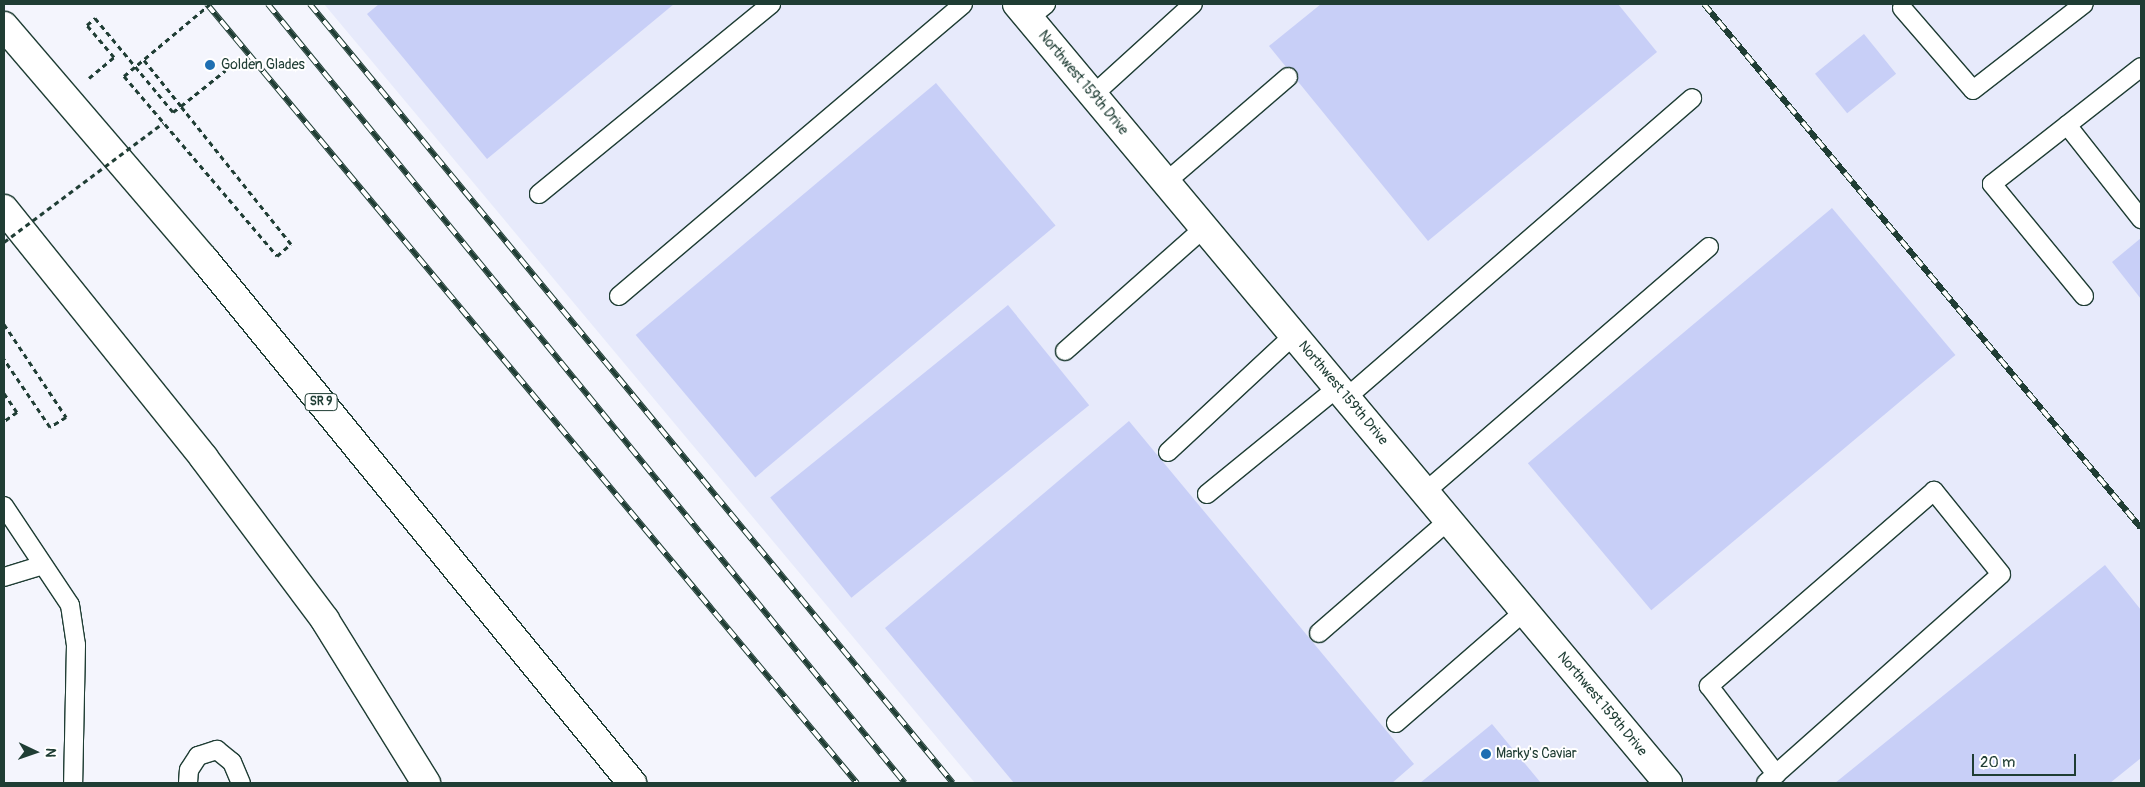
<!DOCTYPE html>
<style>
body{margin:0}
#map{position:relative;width:2145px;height:787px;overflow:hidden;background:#f4f5fd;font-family:Pangolin,sans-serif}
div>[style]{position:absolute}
.built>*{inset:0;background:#e7eafb}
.building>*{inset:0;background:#c8cff7;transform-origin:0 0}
.path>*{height:3px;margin-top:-1.5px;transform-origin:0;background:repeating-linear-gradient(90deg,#1f3d34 0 5px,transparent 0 9px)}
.roads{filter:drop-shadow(1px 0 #1f3d34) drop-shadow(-1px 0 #1f3d34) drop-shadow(0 1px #1f3d34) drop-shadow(0 -1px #1f3d34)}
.lane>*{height:18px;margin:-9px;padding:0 9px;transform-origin:9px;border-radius:9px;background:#fff}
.street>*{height:28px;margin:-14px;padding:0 14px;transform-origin:14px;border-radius:14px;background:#fff}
.primary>*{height:28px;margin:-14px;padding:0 14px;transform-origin:14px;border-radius:14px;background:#fff}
.rail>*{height:5.5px;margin-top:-2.75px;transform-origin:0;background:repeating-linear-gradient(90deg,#fff 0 11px,#1f3d34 0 22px);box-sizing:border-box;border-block:1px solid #1f3d34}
.path-bridge>*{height:3px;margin-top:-1.5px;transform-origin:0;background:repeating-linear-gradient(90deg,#1f3d34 0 5px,transparent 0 9px)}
.dots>*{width:14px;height:14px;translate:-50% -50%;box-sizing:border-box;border:2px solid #fff;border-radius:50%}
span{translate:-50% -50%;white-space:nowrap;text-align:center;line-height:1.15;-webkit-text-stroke:4px #fff;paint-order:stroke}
.shield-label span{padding:1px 4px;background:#fff;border:1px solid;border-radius:4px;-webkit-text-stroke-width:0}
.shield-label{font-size:12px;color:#1f3d34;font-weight:700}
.poi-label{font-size:14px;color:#1f3d34}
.left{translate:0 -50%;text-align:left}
.street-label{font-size:14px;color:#1f3d34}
.frame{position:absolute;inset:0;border:5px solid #1f3d34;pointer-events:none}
.north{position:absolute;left:10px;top:727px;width:50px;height:50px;-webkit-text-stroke:4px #fff;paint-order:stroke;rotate:93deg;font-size:14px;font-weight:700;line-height:20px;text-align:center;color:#1f3d34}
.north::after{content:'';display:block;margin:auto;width:18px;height:22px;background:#1f3d34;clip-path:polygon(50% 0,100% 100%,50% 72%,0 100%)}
.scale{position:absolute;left:1972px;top:754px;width:104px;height:22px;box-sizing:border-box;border:2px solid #1f3d34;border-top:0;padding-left:6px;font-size:15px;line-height:18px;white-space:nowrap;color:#1f3d34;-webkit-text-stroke:4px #fff;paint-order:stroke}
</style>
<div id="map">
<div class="built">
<div style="clip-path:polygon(324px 4px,2141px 4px,2141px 783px,975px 783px)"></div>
</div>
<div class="building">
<div style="clip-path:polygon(379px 4px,674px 4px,487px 159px,367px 14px)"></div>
<div style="clip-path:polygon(1321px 4px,1618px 4px,1657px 52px,1428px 241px,1269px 46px)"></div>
<div style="left:1864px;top:34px;width:51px;height:63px;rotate:51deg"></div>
<div style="left:936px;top:83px;width:186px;height:392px;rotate:50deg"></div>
<div style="left:1832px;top:208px;width:192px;height:397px;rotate:50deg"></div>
<div style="clip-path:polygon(2141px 238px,2141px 299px,2112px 262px)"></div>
<div style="left:1008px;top:305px;width:129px;height:306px;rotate:51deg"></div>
<div style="clip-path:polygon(1129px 421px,1414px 764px,1392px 783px,1014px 783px,885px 628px)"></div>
<div style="clip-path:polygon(2105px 565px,2141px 610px,2141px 758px,2110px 783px,1835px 783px)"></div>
<div style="clip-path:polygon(1492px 724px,1541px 783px,1420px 783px)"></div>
</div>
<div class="path">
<div style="left:124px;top:76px;width:236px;rotate:49.6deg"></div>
<div style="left:277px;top:256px;width:18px;rotate:-41deg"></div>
<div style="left:291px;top:244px;width:176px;rotate:-128.6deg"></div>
<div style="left:181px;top:106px;width:58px;rotate:-38.7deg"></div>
<div style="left:89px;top:78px;width:33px;rotate:-40deg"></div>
<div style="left:114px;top:57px;width:42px;rotate:-130.2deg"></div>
<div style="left:87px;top:25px;width:11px;rotate:-41deg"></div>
<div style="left:95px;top:18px;width:122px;rotate:50.3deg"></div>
<div style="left:173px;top:112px;width:10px;rotate:-37deg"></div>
<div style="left:181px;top:106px;width:59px;rotate:-128.8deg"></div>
<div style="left:4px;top:324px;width:112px;rotate:56.3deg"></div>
<div style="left:66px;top:417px;width:19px;rotate:148deg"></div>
<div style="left:50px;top:427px;width:82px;rotate:-124.1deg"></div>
<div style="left:4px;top:393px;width:23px;rotate:56deg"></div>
<div style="left:17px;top:412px;width:16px;rotate:145deg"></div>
</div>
<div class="roads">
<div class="lane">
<div style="left:1902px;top:8px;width:108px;rotate:49.1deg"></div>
<div style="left:1973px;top:90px;width:140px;rotate:-37.8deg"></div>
<div style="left:1029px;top:18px;width:22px;rotate:-39deg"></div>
<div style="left:1093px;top:95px;width:135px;rotate:-42.3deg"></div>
<div style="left:2067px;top:125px;width:120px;rotate:51.8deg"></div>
<div style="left:1166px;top:182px;width:161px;rotate:-40.7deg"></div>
<div style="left:539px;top:194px;width:300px;rotate:-39.3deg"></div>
<div style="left:619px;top:296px;width:451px;rotate:-40.3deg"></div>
<div style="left:2084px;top:296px;width:145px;rotate:-129.4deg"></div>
<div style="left:1992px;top:184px;width:189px;rotate:-38.1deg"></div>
<div style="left:1065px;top:351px;width:186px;rotate:-41.5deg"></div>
<div style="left:1346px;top:398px;width:458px;rotate:-40.9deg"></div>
<div style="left:1168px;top:452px;width:172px;rotate:-42.9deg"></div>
<div style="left:1425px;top:492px;width:375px;rotate:-40.8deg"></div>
<div style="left:1207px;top:494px;width:169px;rotate:-39.2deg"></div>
<div style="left:4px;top:506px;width:119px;rotate:56.3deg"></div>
<div style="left:70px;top:605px;width:40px;rotate:81.5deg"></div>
<div style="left:76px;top:645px;width:138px;rotate:91.2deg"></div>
<div style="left:4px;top:577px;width:38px;rotate:-17deg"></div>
<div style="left:1319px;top:633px;width:172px;rotate:-41deg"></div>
<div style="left:1396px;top:723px;width:171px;rotate:-41deg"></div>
<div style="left:188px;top:783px;width:13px;rotate:-86deg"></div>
<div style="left:189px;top:770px;width:17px;rotate:-57deg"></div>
<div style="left:198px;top:756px;width:20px;rotate:-18deg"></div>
<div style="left:217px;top:750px;width:19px;rotate:39deg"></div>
<div style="left:232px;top:762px;width:23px;rotate:67deg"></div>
<div style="left:1766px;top:783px;width:314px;rotate:-41.6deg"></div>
<div style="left:2001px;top:574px;width:107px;rotate:-128.9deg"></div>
<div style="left:1934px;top:491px;width:298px;rotate:139.1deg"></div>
<div style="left:1709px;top:686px;width:111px;rotate:52.7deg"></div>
</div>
<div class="street">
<div style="left:1017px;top:4px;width:1015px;rotate:50.11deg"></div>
</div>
<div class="primary">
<div style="left:4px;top:26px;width:307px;rotate:49.4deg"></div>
<div style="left:204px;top:259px;width:677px;rotate:50.76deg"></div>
<div style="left:4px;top:209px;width:319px;rotate:51.2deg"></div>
<div style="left:204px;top:458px;width:202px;rotate:53.2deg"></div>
<div style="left:325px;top:620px;width:192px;rotate:58.2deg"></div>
</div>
</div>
<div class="rail">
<div style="left:207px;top:4px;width:1015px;rotate:50.16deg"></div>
<div style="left:268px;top:4px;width:1006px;rotate:50.73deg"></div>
<div style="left:310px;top:4px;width:1010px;rotate:50.46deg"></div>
<div style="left:1704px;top:4px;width:682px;rotate:50.17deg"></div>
</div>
<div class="path-bridge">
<div style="left:124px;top:76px;width:112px;rotate:-39.9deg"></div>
<div style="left:4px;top:242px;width:199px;rotate:-36.8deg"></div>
</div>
<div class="dots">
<div style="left:210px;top:65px;background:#1f6fb2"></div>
<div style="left:1486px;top:754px;background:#1f6fb2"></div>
</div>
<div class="shield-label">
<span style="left:321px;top:402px">SR 9</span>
</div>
<div class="poi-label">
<span class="left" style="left:221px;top:65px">Golden Glades</span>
<span class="left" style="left:1496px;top:754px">Marky's Caviar</span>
</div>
<div class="street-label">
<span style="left:1083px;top:83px;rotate:50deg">Northwest 159th Drive</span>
<span style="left:1343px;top:393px;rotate:50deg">Northwest 159th Drive</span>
<span style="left:1602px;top:704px;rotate:50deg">Northwest 159th Drive</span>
</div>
<div class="frame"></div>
<div class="north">N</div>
<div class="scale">20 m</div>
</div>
